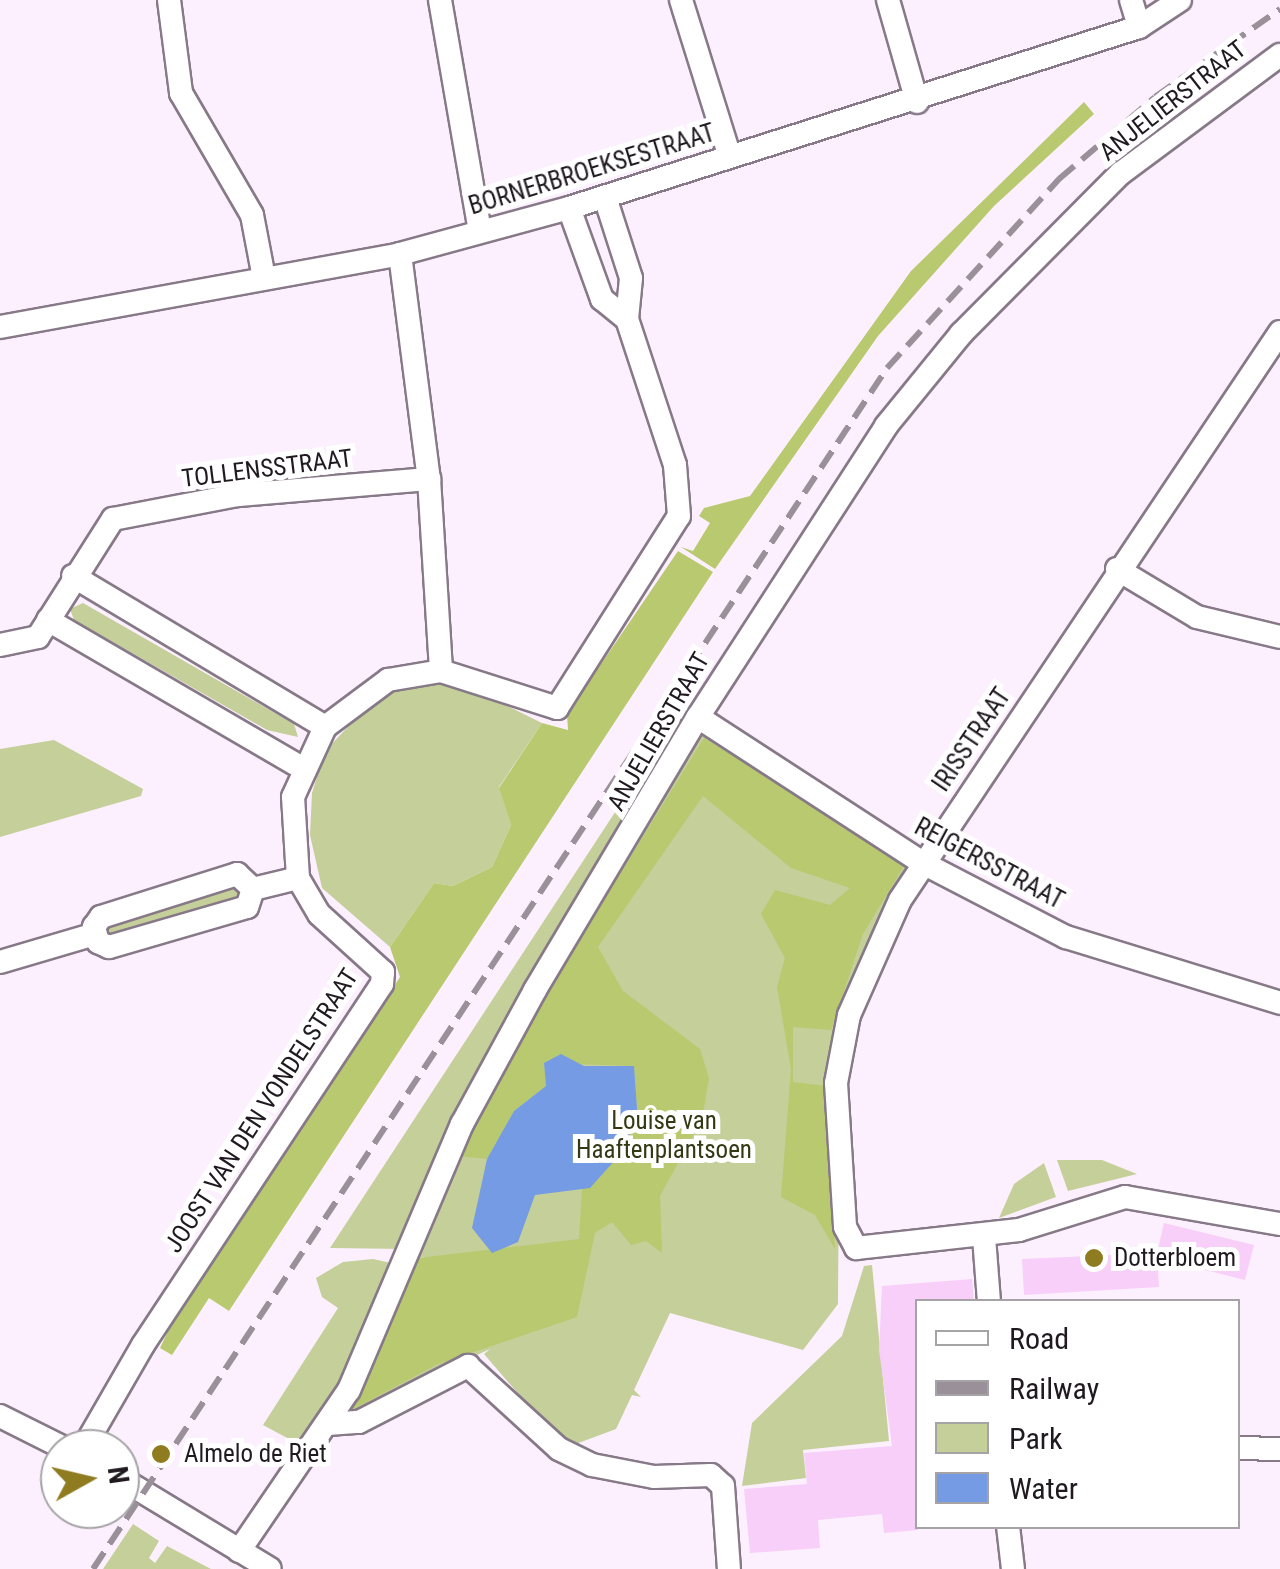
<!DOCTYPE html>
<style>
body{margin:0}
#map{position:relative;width:1280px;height:1569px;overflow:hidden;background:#fdf0fe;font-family:"Roboto Condensed",sans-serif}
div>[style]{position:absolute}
.green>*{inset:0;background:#c4cf99}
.forest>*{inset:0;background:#b9c96f}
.water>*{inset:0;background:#749be3}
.building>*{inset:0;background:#f7cff9}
.roads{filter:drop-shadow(2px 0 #877988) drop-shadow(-2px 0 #877988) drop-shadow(0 2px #877988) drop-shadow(0 -2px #877988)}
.minor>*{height:22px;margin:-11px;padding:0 11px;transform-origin:11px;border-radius:11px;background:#fff}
.rail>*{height:6px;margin-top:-3px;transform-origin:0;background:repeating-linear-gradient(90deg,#9a909a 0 20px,transparent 0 30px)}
.dots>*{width:28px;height:28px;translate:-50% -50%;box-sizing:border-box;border:5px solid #fff;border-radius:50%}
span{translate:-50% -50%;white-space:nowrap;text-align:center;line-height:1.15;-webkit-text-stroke:10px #fff;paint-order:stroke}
.street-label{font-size:25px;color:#201a20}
.park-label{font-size:25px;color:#333913}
.poi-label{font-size:25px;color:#201a20}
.left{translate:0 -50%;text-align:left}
.legend{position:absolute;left:915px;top:1299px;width:325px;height:230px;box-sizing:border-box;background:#fff;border:2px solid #a6a3a6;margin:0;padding:12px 18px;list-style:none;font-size:30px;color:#201a20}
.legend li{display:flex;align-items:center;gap:20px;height:50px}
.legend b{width:50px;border:2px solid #a6a3a6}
.north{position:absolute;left:40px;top:1429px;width:100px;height:100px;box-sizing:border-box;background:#fff;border:2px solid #a6a3a6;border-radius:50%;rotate:82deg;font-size:28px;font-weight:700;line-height:40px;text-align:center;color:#201a20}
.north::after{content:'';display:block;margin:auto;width:35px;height:45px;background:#8f7b20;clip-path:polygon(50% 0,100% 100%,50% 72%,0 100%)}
</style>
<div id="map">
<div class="green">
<div style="clip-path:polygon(83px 603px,294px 724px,298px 737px,267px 730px,74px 620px,70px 609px)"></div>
<div style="clip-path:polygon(459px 682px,542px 723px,499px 787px,511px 825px,492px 867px,453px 886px,434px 883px,390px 947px,322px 888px,310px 835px,312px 793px,325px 751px,362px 712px,393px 689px)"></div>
<div style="clip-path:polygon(676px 719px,686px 724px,463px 1096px,404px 1249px,330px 1248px)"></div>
<div style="clip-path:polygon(702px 732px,909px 862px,840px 1024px,838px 1304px,803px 1350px,670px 1313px,634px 1390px,641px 1397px,632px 1395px,616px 1429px,565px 1448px,484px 1354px,490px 1349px,337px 1420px,425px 1257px,418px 1258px,429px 1227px,524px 1012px)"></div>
<div style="clip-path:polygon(54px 740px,143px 789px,141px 796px,0 837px,0 749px)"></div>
<div style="clip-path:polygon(230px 884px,242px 893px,237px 906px,115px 938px,104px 930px,107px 922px)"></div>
<div style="clip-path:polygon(1057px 1160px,1102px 1160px,1137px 1174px,1068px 1191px)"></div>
<div style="clip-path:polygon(1044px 1163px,1056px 1197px,999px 1218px,1014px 1184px)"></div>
<div style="clip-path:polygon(373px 1259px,400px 1265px,354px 1364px,302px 1446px,263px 1425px,338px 1308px,322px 1297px,316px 1278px,343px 1262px)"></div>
<div style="clip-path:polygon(872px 1265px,889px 1441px,803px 1450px,806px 1478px,742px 1486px,752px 1423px,842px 1336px,864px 1266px)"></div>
<div style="clip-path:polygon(133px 1524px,159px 1541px,149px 1558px,155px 1563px,167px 1546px,211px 1569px,103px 1569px)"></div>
</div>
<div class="forest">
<div style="clip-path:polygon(1084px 102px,1094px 114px,994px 206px,878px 336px,715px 569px,681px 547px,693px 551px,710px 523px,699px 516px,704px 508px,750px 496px,911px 271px)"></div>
<div style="clip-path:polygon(678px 551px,713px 572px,229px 1311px,209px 1298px,172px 1355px,160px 1348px,170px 1327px,400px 977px,390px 947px,434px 883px,453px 886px,492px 867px,511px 825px,499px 788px,542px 723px,568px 730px,567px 714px)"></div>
<div style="clip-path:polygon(704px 738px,907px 861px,863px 934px,831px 1030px,793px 1027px,793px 1082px,826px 1086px,835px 1249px,815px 1215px,781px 1197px,791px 1069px,777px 987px,785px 958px,761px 914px,775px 890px,830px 905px,850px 888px,791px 868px,703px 796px,598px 947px,623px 991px,700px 1049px,709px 1078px,702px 1119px,660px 1196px,662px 1253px,646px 1241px,631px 1245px,612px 1222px,595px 1233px,577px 1317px,436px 1365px,342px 1415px,418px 1258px,579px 1239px,582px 1189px,628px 1137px,637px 1109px,634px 1066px,544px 1063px,546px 1086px,514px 1111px,487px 1159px,457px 1156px,481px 1099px)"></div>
</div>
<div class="water">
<div style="clip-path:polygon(561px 1054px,584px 1066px,634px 1066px,637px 1109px,625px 1149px,590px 1188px,535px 1195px,518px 1242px,492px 1253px,472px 1228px,487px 1159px,514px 1111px,546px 1086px,544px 1063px)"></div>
</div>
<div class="building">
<div style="clip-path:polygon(1164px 1223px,1254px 1245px,1245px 1280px,1157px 1258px,1159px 1287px,1024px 1295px,1022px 1259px,1157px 1253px)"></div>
<div style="clip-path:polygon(972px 1279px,974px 1302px,918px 1302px,918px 1530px,884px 1533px,882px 1514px,818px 1520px,820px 1548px,750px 1553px,744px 1489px,807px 1484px,804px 1453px,892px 1446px,879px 1350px,882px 1286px)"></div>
</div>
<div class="roads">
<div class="minor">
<div style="left:169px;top:0;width:94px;rotate:82.6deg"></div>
<div style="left:181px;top:93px;width:141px;rotate:59.8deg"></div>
<div style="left:252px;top:215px;width:64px;rotate:79.2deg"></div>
<div style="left:440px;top:0;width:235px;rotate:80.2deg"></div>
<div style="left:681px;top:0;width:164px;rotate:72.7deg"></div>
<div style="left:888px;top:0;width:106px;rotate:74.1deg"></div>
<div style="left:1131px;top:0;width:28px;rotate:73deg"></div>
<div style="left:569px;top:208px;width:97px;rotate:70.1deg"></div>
<div style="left:602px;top:299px;width:32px;rotate:39deg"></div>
<div style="left:400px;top:254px;width:227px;rotate:82.7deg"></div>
<div style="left:429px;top:479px;width:192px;rotate:86.4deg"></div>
<div style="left:0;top:327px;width:407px;rotate:-10.3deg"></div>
<div style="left:400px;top:254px;width:175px;rotate:-15.2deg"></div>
<div style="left:569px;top:208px;width:598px;rotate:-17.62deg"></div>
<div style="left:1139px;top:27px;width:49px;rotate:-33.4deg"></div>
<div style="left:1280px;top:332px;width:683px;rotate:123.78deg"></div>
<div style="left:900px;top:900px;width:126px;rotate:113.9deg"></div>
<div style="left:849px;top:1015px;width:69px;rotate:100.8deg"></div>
<div style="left:836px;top:1083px;width:144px;rotate:86.4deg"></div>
<div style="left:845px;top:1227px;width:24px;rotate:62deg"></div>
<div style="left:856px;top:1248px;width:164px;rotate:-6.3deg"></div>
<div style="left:1019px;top:1230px;width:111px;rotate:-17.3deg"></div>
<div style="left:1125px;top:1197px;width:157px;rotate:9.9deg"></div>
<div style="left:1117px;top:569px;width:93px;rotate:31deg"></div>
<div style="left:1197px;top:617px;width:85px;rotate:13.5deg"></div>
<div style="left:73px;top:576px;width:294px;rotate:30.9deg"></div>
<div style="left:48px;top:620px;width:293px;rotate:30.2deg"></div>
<div style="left:0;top:645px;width:39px;rotate:-12deg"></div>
<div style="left:38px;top:637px;width:140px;rotate:-57.6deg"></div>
<div style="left:113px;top:519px;width:127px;rotate:-10.9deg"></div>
<div style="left:238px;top:495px;width:192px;rotate:-4.8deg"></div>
<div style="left:698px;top:717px;width:268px;rotate:33deg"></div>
<div style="left:923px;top:863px;width:161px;rotate:27.4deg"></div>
<div style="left:1066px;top:937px;width:224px;rotate:17.1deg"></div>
<div style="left:237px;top:874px;width:22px;rotate:43deg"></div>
<div style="left:253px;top:889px;width:19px;rotate:108deg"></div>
<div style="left:247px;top:907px;width:144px;rotate:163.8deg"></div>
<div style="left:109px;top:947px;width:12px;rotate:-156deg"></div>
<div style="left:98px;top:942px;width:16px;rotate:-105deg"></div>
<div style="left:94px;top:927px;width:12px;rotate:-55deg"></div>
<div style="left:101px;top:917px;width:143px;rotate:-17.5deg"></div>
<div style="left:253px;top:889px;width:46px;rotate:-13.7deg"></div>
<div style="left:0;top:962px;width:99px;rotate:-16.4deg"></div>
<div style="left:984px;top:1237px;width:65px;rotate:85.6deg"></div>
<div style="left:0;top:1416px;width:74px;rotate:26.6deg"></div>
<div style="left:328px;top:1424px;width:31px;rotate:-4deg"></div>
<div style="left:359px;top:1422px;width:123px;rotate:-27.2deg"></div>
<div style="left:468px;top:1366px;width:123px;rotate:42.4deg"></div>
<div style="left:559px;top:1449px;width:37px;rotate:26deg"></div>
<div style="left:592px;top:1465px;width:63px;rotate:11deg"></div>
<div style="left:654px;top:1477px;width:57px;rotate:-2deg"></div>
<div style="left:711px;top:1475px;width:16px;rotate:43deg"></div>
<div style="left:723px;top:1486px;width:83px;rotate:85.9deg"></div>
<div style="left:1238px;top:1448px;width:42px;rotate:1.4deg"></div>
<div style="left:83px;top:1449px;width:120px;rotate:-60deg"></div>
<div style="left:143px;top:1345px;width:433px;rotate:-56.5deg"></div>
<div style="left:382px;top:984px;width:12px;rotate:-85deg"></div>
<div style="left:383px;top:972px;width:86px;rotate:-137.8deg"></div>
<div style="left:319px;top:914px;width:42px;rotate:-120.3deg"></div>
<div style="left:298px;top:878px;width:81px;rotate:-93.5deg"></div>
<div style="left:293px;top:797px;width:77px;rotate:-65.4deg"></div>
<div style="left:325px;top:727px;width:79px;rotate:-36.7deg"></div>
<div style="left:388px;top:680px;width:54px;rotate:-9.6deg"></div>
<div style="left:441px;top:671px;width:122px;rotate:17.7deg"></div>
<div style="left:557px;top:708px;width:227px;rotate:-57.6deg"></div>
<div style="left:679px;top:516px;width:51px;rotate:-94.5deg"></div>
<div style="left:675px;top:465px;width:154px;rotate:-108.2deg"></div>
<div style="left:627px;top:319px;width:41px;rotate:-84.4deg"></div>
<div style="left:631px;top:278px;width:85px;rotate:-107.8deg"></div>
<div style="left:120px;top:1478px;width:175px;rotate:31.2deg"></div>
<div style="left:1008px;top:1526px;width:43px;rotate:83.4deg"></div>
<div style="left:239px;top:1551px;width:195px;rotate:-55.7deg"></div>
<div style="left:349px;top:1390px;width:289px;rotate:-67deg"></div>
<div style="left:462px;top:1124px;width:153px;rotate:-61.4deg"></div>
<div style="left:535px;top:990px;width:318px;rotate:-59.2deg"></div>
<div style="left:698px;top:717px;width:346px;rotate:-57.1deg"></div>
<div style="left:886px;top:426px;width:119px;rotate:-50.8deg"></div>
<div style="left:961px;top:334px;width:227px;rotate:-45.2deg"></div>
<div style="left:1121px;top:173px;width:198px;rotate:-36.6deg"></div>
</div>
</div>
<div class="rail">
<div style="left:93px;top:1569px;width:1440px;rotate:-56.53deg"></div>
<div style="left:887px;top:368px;width:256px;rotate:-47.7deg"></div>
<div style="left:1059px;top:179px;width:126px;rotate:-40.5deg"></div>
<div style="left:1155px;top:97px;width:153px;rotate:-35.1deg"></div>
</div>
<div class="dots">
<div style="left:1094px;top:1258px;background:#8f7b20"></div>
<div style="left:161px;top:1454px;background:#8f7b20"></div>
</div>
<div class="street-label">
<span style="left:1173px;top:101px;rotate:-38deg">ANJELIERSTRAAT</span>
<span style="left:592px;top:170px;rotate:-17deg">BORNERBROEKSESTRAAT</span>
<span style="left:267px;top:469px;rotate:-7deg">TOLLENSSTRAAT</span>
<span style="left:659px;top:732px;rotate:-60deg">ANJELIERSTRAAT</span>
<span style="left:972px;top:740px;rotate:-56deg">IRISSTRAAT</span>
<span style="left:989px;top:864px;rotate:28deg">REIGERSSTRAAT</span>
<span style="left:262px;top:1111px;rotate:-57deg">JOOST VAN DEN VONDELSTRAAT</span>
</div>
<div class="park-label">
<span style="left:664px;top:1136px">Louise van<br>Haaftenplantsoen</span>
</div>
<div class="poi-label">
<span class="left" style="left:1114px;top:1258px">Dotterbloem</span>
<span class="left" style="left:184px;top:1454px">Almelo de Riet</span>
</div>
<ul class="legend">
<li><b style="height:12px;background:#fff"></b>Road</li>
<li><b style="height:12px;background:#9a909a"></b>Railway</li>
<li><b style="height:28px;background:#c4cf99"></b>Park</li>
<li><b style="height:28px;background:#749be3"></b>Water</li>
</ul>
<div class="north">N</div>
</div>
